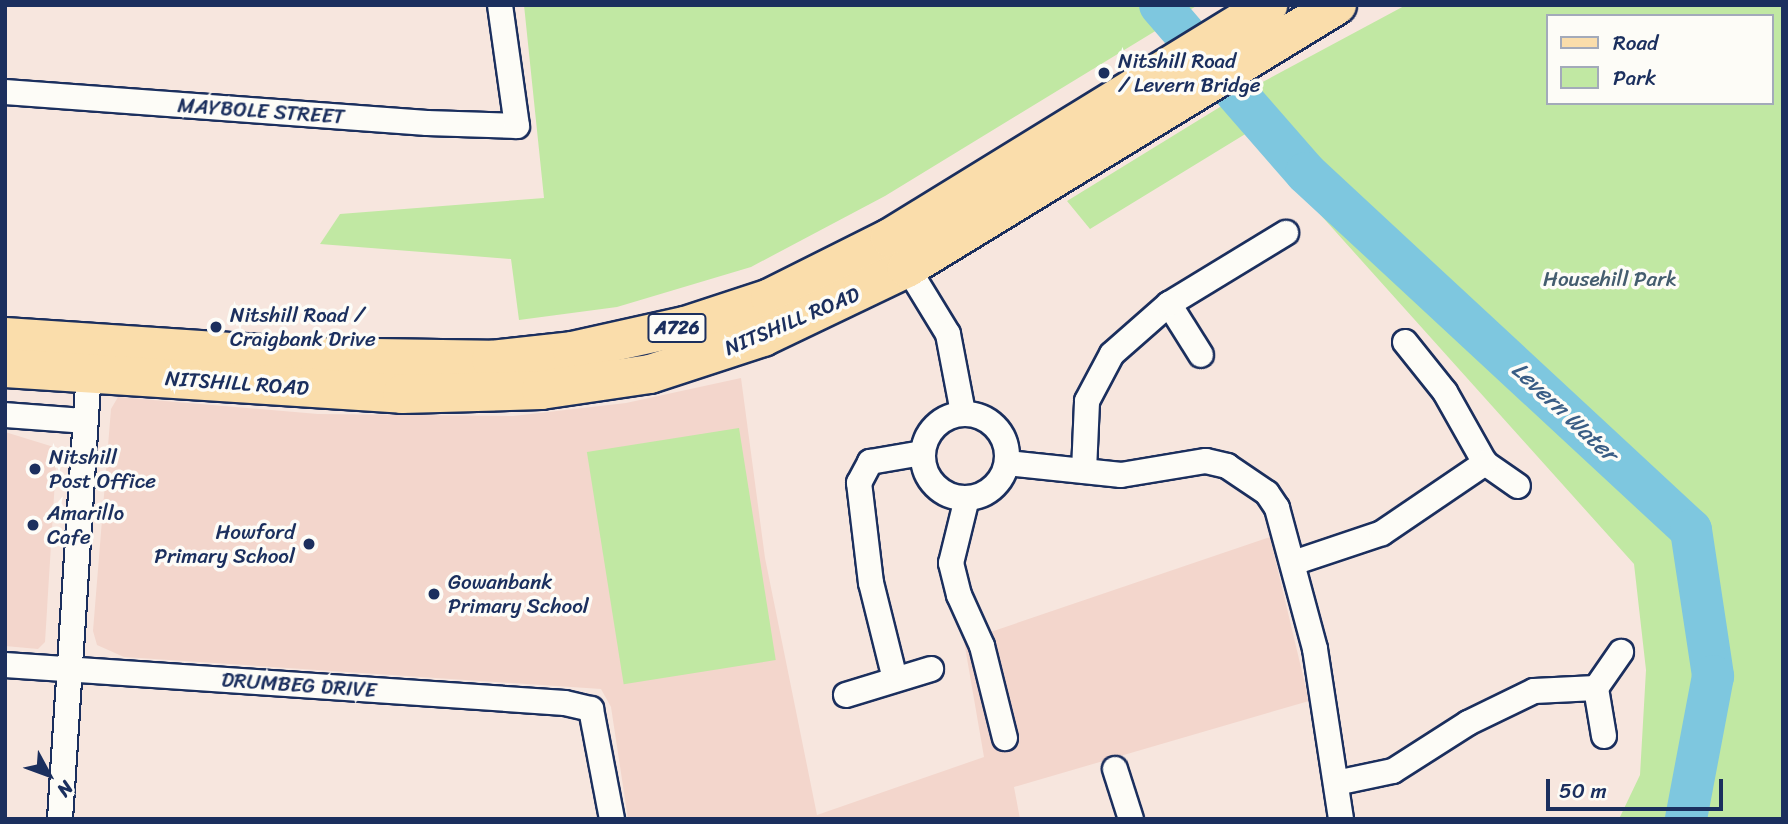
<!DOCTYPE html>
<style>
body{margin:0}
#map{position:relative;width:1788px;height:824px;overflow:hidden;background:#f7e6de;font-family:Sriracha,sans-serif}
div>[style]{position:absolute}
.built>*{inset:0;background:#f3d6cc}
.green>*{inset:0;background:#c1e8a3;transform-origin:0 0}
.river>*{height:42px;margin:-21px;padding:0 21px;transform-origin:21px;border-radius:21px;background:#7ec7df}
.roads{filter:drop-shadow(2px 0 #1b2f5e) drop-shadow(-2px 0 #1b2f5e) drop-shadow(0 2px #1b2f5e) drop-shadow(0 -2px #1b2f5e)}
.minor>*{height:24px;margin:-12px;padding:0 12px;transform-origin:12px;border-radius:12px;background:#fdfcf7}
.minor>.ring{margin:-12px;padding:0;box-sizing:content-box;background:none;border:24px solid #fdfcf7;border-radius:50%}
.primary>*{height:38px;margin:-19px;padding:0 19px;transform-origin:19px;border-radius:19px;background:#faddab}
.dots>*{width:19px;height:19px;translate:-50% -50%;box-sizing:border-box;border:4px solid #fdfcf7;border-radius:50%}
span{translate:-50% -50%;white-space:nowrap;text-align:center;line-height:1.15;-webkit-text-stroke:7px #fdfcf7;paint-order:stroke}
.shield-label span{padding:2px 5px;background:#fdfcf7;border:2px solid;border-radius:5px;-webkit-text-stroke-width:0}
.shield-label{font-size:19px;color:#1b2f5e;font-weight:700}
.poi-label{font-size:21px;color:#1b2f5e}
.left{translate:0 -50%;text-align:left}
.right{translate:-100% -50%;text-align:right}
.street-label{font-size:21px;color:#1b2f5e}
.park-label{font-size:21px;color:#445d6f}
.water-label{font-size:23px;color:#395d85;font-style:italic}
.frame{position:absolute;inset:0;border:7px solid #1b2f5e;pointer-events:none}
.legend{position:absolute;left:1546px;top:14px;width:228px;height:91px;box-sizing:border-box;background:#fdfcf7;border:2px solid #a3aaba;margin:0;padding:9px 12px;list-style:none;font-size:21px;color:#1b2f5e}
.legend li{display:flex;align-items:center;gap:14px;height:35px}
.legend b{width:35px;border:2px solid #a3aaba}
.north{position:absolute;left:14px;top:740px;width:70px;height:70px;-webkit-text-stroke:5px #fdfcf7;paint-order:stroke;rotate:131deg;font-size:19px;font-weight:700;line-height:28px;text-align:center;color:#1b2f5e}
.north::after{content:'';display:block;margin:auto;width:24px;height:32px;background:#1b2f5e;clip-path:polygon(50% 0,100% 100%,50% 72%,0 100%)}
.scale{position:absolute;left:1546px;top:779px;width:177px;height:32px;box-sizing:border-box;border:4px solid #1b2f5e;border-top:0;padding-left:9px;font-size:21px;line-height:24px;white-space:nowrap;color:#1b2f5e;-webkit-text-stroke:5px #fdfcf7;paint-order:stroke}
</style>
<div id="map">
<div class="built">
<div style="clip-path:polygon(741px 378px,765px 558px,817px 815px,984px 757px,964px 641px,1270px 537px,1309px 701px,1014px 787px,1020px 819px,628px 819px,611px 707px,601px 689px,124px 657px,97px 645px,93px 631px,111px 409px,118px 397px,318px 414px,513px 416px,626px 403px)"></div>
<div style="clip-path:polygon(5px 432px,57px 448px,45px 642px,38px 649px,5px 646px)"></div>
</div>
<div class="green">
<div style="clip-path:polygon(524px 5px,1198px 5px,885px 196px,751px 267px,617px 307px,519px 320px,511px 259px,320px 244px,340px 214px,544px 198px)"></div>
<div style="clip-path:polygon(evenodd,1406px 5px,1783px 5px,1783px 819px,1619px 819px,1640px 775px,1646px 670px,1634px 564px,1247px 133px,1090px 229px,1067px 201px,1246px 91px,1406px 5px,1548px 16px,1772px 16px,1772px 103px,1548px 103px,1548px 16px)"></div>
<div style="left:739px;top:428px;width:235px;height:154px;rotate:81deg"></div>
</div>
<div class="river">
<div style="left:1160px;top:5px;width:46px;rotate:49.4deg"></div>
<div style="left:1231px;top:87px;width:114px;rotate:48.9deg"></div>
<div style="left:1306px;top:173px;width:525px;rotate:42.84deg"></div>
<div style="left:1691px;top:530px;width:148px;rotate:81.4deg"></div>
<div style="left:1713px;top:676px;width:146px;rotate:100.7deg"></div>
</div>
<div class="roads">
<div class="minor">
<div style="left:5px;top:92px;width:423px;rotate:4.2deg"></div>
<div style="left:427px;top:123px;width:90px;rotate:1.9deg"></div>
<div style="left:517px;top:126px;width:122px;rotate:-98deg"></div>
<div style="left:901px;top:257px;width:90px;rotate:58.6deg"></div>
<div style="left:948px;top:334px;width:80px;rotate:79.2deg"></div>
<div style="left:1169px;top:304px;width:60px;rotate:57.9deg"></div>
<div style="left:1405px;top:342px;width:64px;rotate:51.3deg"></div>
<div style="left:1445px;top:392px;width:81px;rotate:60.6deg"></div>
<div style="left:1485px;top:463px;width:40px;rotate:34.9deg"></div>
<div class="ring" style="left:923px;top:414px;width:60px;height:60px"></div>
<div style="left:5px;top:415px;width:80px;rotate:4.3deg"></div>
<div style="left:1007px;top:463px;width:115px;rotate:6deg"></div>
<div style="left:1121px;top:475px;width:86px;rotate:-9.4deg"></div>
<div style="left:1206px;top:461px;width:22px;rotate:13deg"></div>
<div style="left:1227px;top:466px;width:48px;rotate:34deg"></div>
<div style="left:1267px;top:493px;width:18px;rotate:56deg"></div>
<div style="left:1277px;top:508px;width:146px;rotate:74.9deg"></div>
<div style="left:1315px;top:649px;width:172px;rotate:81.3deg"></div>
<div style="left:1084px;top:471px;width:70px;rotate:-87.5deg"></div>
<div style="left:1087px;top:401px;width:53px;rotate:-62deg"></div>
<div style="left:1112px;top:354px;width:76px;rotate:-41.3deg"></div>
<div style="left:1169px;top:304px;width:137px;rotate:-31.3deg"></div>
<div style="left:967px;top:498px;width:67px;rotate:103.8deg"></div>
<div style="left:951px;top:563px;width:33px;rotate:76deg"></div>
<div style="left:959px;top:595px;width:56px;rotate:65.7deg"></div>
<div style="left:982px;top:646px;width:95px;rotate:76deg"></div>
<div style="left:1293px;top:563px;width:94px;rotate:-18.6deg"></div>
<div style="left:1382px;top:533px;width:125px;rotate:-34.2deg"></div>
<div style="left:5px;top:665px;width:561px;rotate:3.88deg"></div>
<div style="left:565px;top:703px;width:27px;rotate:13deg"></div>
<div style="left:591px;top:709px;width:112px;rotate:79.2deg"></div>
<div style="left:895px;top:679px;width:99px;rotate:-104deg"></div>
<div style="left:871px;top:583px;width:101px;rotate:-96.8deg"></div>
<div style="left:859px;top:483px;width:24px;rotate:-62deg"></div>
<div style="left:870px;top:462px;width:53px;rotate:-9.8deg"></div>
<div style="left:846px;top:695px;width:89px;rotate:-17deg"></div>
<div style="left:1604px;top:736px;width:49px;rotate:-99.5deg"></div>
<div style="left:1596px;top:688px;width:44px;rotate:-55.2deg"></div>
<div style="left:1115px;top:769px;width:52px;rotate:72.3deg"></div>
<div style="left:1336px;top:783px;width:58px;rotate:-11.9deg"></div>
<div style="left:1393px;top:771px;width:89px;rotate:-32.6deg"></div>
<div style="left:1468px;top:723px;width:73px;rotate:-25.9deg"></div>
<div style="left:1534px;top:691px;width:62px;rotate:-2.8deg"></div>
<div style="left:60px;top:819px;width:459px;rotate:-86.3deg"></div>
</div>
<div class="primary">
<div style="left:5px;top:337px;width:305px;rotate:3.8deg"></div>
<div style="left:309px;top:357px;width:182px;rotate:0.9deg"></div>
<div style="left:491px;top:360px;width:81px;rotate:-6.3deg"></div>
<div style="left:572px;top:351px;width:116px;rotate:-12.5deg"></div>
<div style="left:685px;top:326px;width:89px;rotate:-18.2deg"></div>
<div style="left:770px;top:298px;width:134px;rotate:-26.6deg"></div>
<div style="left:890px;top:238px;width:444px;rotate:-31.6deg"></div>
<div style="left:5px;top:368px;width:398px;rotate:3.7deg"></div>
<div style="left:402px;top:394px;width:139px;rotate:-1.6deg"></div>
<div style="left:541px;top:390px;width:110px;rotate:-8.4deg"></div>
<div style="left:650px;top:374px;width:119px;rotate:-18.1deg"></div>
<div style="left:763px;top:337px;width:160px;rotate:-25.6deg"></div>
<div style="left:907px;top:268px;width:504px;rotate:-31.45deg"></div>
</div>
</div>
<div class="dots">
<div style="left:1104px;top:73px;background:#1b2f5e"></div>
<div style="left:216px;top:327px;background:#1b2f5e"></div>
<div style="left:35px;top:469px;background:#1b2f5e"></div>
<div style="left:33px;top:525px;background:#1b2f5e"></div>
<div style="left:309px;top:544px;background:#1b2f5e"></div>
<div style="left:434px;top:594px;background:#1b2f5e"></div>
</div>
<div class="shield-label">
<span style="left:677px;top:328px">A726</span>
</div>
<div class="poi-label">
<span class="left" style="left:1118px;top:73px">Nitshill Road<br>/ Levern Bridge</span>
<span class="left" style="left:230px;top:327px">Nitshill Road /<br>Craigbank Drive</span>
<span class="left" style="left:49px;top:469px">Nitshill<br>Post Office</span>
<span class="left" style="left:47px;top:525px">Amarillo<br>Cafe</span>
<span class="right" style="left:295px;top:544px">Howford<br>Primary School</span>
<span class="left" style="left:448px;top:594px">Gowanbank<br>Primary School</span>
</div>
<div class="street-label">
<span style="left:261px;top:111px;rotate:4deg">MAYBOLE STREET</span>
<span style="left:792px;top:321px;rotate:-23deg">NITSHILL ROAD</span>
<span style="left:237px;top:383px;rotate:4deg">NITSHILL ROAD</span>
<span style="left:299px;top:685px;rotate:4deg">DRUMBEG DRIVE</span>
</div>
<div class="park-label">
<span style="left:1610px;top:279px">Househill Park</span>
</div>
<div class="water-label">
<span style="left:1564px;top:412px;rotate:43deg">Levern Water</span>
</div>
<div class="frame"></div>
<ul class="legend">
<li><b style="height:9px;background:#faddab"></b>Road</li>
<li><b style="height:19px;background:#c1e8a3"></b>Park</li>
</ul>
<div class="north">N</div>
<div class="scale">50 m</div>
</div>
